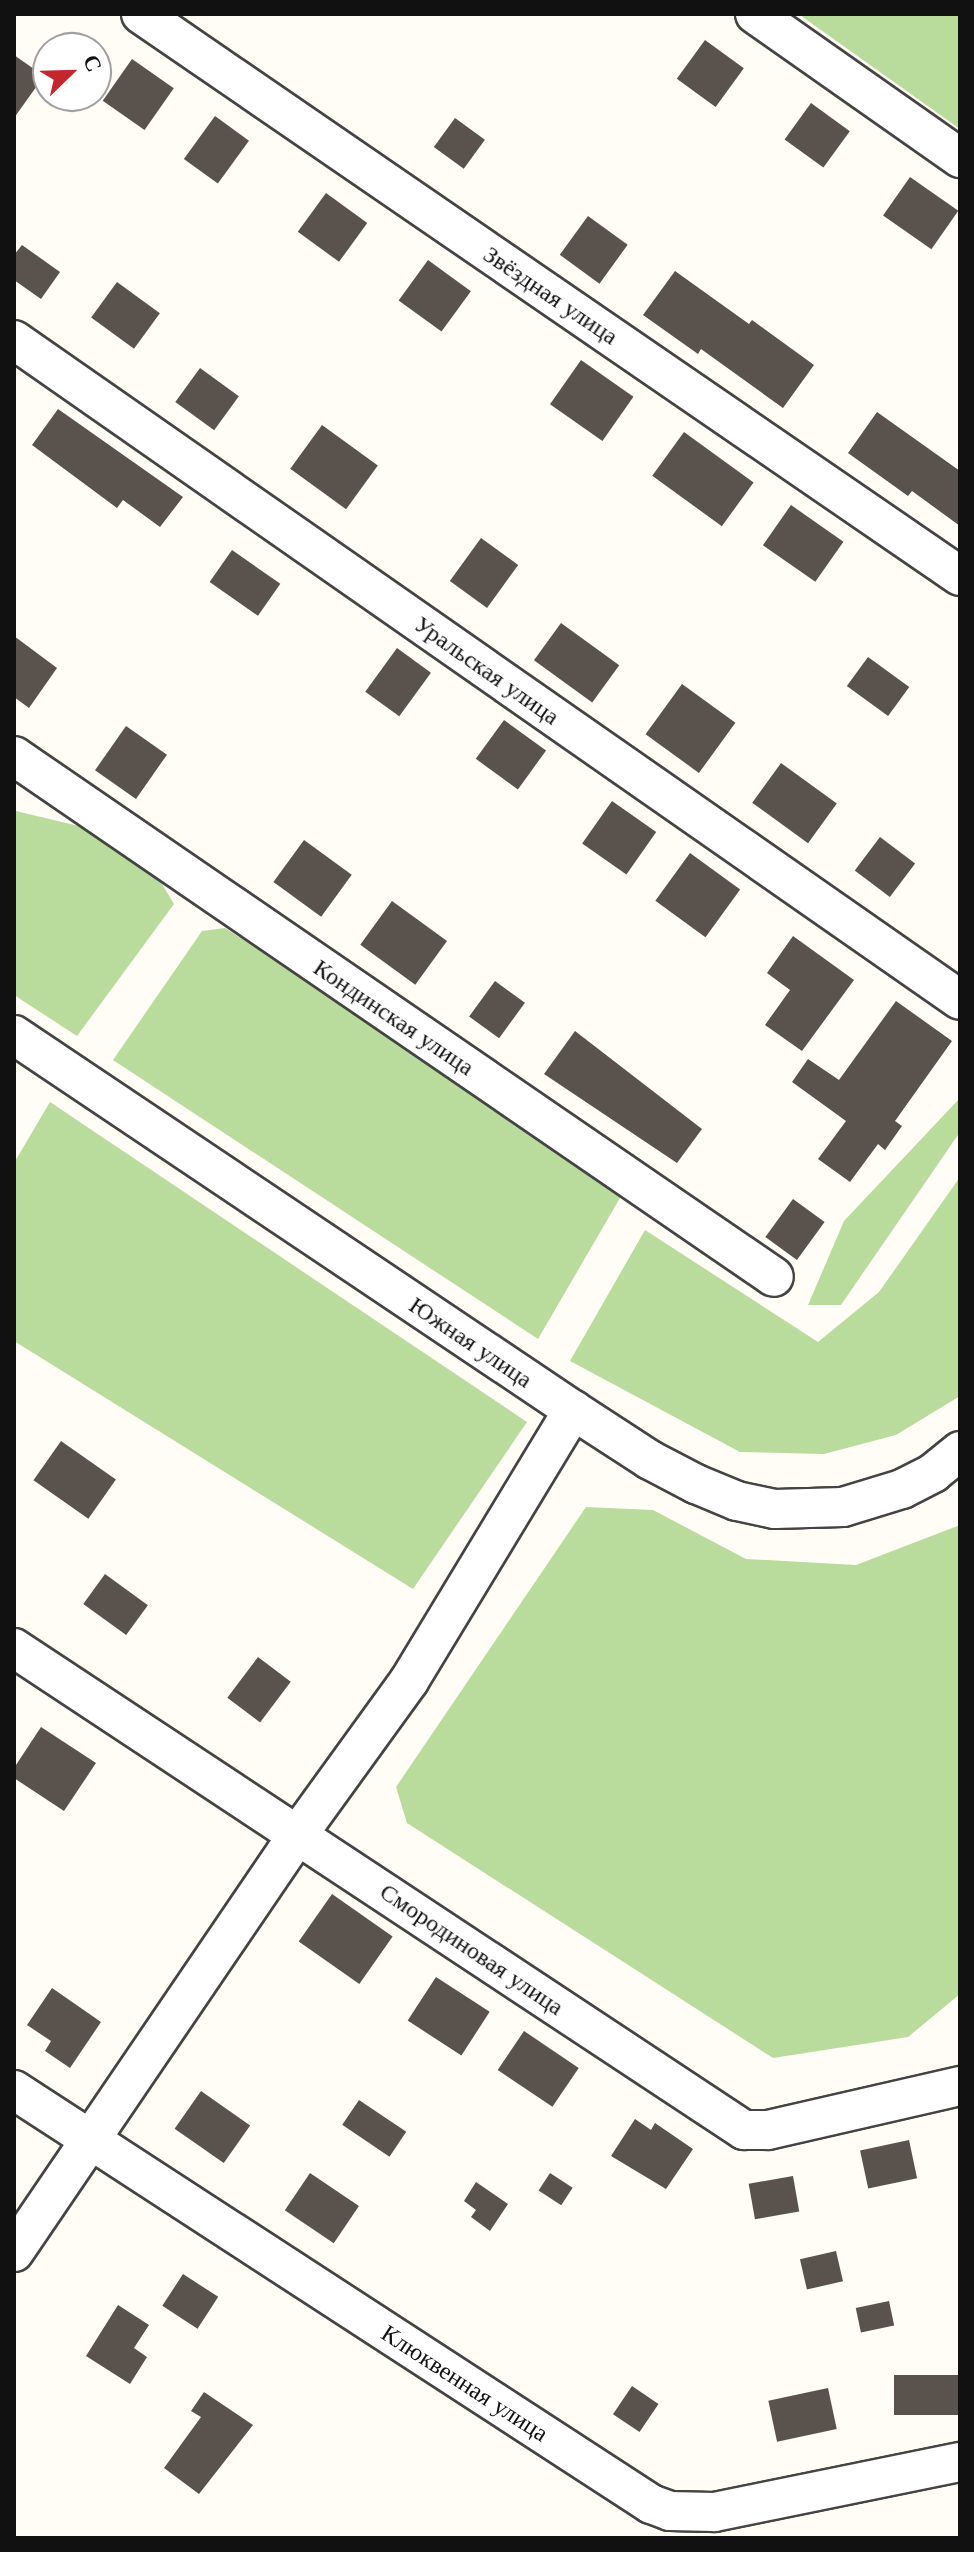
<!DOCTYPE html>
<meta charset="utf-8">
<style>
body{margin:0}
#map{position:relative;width:974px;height:2552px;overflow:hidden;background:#fffdf5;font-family:"Libre Baskerville",serif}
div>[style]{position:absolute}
.forest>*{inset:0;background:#b9dc9c}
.building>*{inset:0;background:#5a524d;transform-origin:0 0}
.roads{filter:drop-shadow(2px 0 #444) drop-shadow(-2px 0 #444) drop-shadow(0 2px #444) drop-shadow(0 -2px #444)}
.minor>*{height:38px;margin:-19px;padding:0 19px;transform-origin:19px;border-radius:19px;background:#fff}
span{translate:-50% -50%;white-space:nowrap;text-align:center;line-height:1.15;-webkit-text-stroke:8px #fff;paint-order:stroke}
.street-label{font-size:24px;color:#111}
.frame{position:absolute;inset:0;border:16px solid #111;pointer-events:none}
.north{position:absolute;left:32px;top:32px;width:80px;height:80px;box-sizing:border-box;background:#fff;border:2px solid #a0a0a0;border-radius:50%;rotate:67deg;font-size:22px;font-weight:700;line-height:32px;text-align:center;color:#111}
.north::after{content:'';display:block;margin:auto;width:28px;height:36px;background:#c4262e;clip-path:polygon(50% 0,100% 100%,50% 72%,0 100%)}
</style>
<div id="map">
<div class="forest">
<div style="clip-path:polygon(800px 14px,960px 14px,960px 129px,804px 18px)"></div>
<div style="clip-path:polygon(16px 811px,91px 829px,159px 879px,174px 904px,77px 1036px,14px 995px)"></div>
<div style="clip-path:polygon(225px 928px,511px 1111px,620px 1198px,538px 1339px,113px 1060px,202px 931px)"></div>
<div style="clip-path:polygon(960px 1098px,960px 1132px,841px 1305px,808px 1305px,844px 1221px)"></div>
<div style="clip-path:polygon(50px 1102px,527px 1422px,413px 1589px,14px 1341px,14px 1163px)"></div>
<div style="clip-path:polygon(960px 1177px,960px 1396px,896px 1435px,824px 1454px,740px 1452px,570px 1361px,645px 1230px,818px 1342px,879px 1292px)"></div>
<div style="clip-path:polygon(586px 1507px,653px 1510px,746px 1559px,856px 1565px,960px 1525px,960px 1994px,908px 2037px,773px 2058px,407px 1823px,396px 1787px)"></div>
</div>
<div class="building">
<div style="left:705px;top:40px;width:48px;height:48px;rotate:36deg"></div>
<div style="clip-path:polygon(14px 55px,44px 76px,14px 118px)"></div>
<div style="left:132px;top:59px;width:51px;height:51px;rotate:35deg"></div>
<div style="left:811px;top:103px;width:48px;height:45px;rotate:36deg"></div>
<div style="left:215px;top:116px;width:42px;height:53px;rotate:36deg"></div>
<div style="left:455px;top:118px;width:37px;height:36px;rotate:36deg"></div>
<div style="left:910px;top:177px;width:59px;height:47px;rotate:35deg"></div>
<div style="left:326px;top:193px;width:51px;height:48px;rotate:36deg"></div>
<div style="left:588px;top:216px;width:49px;height:48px;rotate:36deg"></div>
<div style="clip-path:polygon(22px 245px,60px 272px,41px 299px,14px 280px,14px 255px)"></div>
<div style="left:428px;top:260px;width:53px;height:50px;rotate:36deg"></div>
<div style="clip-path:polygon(675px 271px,749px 324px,752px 320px,814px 365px,783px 408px,701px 349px,698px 354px,643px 315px)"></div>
<div style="left:117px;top:282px;width:53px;height:44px;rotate:36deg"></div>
<div style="left:581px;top:360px;width:64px;height:54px;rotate:35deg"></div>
<div style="left:200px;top:368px;width:48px;height:42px;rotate:36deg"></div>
<div style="clip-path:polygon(58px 409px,183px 497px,160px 527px,123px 500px,117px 508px,32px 445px)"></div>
<div style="clip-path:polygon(877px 412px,960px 471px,960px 526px,912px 491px,908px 496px,848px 453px)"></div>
<div style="left:322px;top:425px;width:69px;height:54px;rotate:36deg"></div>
<div style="left:684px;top:432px;width:86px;height:54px;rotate:36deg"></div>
<div style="left:791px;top:505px;width:64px;height:49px;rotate:35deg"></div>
<div style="left:481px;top:538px;width:46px;height:53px;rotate:36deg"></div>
<div style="left:232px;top:550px;width:59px;height:39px;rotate:35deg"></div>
<div style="left:561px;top:623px;width:72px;height:46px;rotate:36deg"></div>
<div style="clip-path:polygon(14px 636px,57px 668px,29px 708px,14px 697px)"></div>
<div style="left:397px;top:648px;width:42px;height:54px;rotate:36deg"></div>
<div style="left:868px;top:657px;width:51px;height:36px;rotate:36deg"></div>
<div style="left:682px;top:684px;width:66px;height:62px;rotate:36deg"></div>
<div style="left:504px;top:720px;width:52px;height:48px;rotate:36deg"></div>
<div style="left:126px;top:726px;width:50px;height:54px;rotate:35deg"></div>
<div style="left:781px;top:763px;width:69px;height:49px;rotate:36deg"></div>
<div style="left:612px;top:801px;width:54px;height:52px;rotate:35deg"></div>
<div style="left:880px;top:837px;width:44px;height:42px;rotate:37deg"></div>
<div style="left:304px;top:840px;width:59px;height:52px;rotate:36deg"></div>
<div style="left:690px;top:853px;width:62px;height:59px;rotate:36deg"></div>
<div style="left:392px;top:901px;width:68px;height:54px;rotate:36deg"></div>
<div style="clip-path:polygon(793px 936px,854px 980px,802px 1051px,765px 1025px,790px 990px,767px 973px)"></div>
<div style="left:495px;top:981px;width:37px;height:44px;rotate:36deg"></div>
<div style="clip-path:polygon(896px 1001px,952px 1041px,895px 1121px,902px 1126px,885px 1150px,878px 1144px,850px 1182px,818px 1159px,846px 1121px,792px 1082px,808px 1059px,839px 1080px)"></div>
<div style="clip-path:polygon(575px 1031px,702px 1129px,677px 1163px,544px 1074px)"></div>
<div style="left:793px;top:1199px;width:39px;height:47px;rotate:36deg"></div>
<div style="left:61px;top:1441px;width:67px;height:48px;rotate:35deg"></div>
<div style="left:105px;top:1574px;width:53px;height:37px;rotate:36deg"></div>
<div style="left:258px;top:1657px;width:41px;height:51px;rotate:37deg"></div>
<div style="clip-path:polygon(41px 1727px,96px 1763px,64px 1811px,14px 1778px,14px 1768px)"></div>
<div style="left:332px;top:1894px;width:74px;height:58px;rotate:35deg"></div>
<div style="left:436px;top:1977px;width:64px;height:52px;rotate:33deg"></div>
<div style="clip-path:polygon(52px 1988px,101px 2022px,70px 2068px,45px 2051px,51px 2041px,27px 2025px)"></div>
<div style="left:524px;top:2031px;width:66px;height:47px;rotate:34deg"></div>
<div style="left:201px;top:2091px;width:60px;height:46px;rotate:35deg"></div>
<div style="left:359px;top:2100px;width:57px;height:30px;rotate:34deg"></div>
<div style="clip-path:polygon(635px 2119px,651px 2130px,655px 2123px,693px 2149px,666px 2189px,611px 2156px)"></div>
<div style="left:909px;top:2140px;width:39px;height:50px;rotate:78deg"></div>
<div style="left:310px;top:2173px;width:59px;height:45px;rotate:34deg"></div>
<div style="left:550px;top:2173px;width:27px;height:21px;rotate:33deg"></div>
<div style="left:793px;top:2176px;width:36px;height:45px;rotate:80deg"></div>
<div style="clip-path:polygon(476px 2182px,508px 2204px,490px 2231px,471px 2217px,476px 2210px,464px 2201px)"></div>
<div style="left:836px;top:2251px;width:31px;height:37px;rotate:77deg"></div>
<div style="left:183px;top:2274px;width:42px;height:38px;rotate:33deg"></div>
<div style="left:889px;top:2301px;width:25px;height:34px;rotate:78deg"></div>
<div style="clip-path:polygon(118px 2305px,149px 2325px,134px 2348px,147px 2357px,130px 2384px,86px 2356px)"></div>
<div style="left:960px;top:2375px;width:40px;height:66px;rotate:90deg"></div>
<div style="left:632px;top:2386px;width:32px;height:34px;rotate:34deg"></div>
<div style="left:828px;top:2388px;width:42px;height:61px;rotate:78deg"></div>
<div style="clip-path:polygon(204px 2392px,253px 2425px,199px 2494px,164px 2468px,201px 2417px,191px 2411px)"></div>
</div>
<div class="roads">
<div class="minor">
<div style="left:141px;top:14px;width:993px;rotate:34.46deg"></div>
<div style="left:755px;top:14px;width:251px;rotate:35.1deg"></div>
<div style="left:14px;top:340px;width:1153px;rotate:34.9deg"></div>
<div style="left:14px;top:756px;width:921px;rotate:34.43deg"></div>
<div style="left:14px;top:1035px;width:673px;rotate:33.86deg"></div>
<div style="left:573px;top:1410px;width:92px;rotate:33deg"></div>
<div style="left:650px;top:1460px;width:52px;rotate:27.6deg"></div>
<div style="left:696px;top:1484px;width:44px;rotate:22.5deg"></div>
<div style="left:737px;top:1501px;width:39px;rotate:12deg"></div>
<div style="left:775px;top:1509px;width:68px;rotate:-1.7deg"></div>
<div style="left:843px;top:1507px;width:62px;rotate:-17deg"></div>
<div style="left:902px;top:1489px;width:35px;rotate:-27deg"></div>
<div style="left:933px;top:1473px;width:35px;rotate:-39deg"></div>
<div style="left:14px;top:1648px;width:875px;rotate:33.44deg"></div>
<div style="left:744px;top:2130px;width:24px"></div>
<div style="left:768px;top:2130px;width:197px;rotate:-12.9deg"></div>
<div style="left:14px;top:2090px;width:760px;rotate:33.02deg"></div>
<div style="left:651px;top:2504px;width:20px;rotate:20deg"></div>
<div style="left:670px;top:2511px;width:44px;rotate:1.3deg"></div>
<div style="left:714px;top:2512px;width:251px;rotate:-11.5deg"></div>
<div style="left:14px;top:2252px;width:507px;rotate:-55.78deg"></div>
<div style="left:299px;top:1833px;width:188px;rotate:-54.1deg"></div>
<div style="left:409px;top:1681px;width:317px;rotate:-58.8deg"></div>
</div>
</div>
<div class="street-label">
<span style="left:551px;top:295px;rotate:34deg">Звёздная улица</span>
<span style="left:487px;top:670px;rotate:35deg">Уральская улица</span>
<span style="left:394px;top:1017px;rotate:34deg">Кондинская улица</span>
<span style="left:471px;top:1342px;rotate:34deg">Южная улица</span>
<span style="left:472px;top:1949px;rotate:34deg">Смородиновая улица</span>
<span style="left:465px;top:2383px;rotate:33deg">Клюквенная улица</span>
</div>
<div class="frame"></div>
<div class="north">С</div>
</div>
